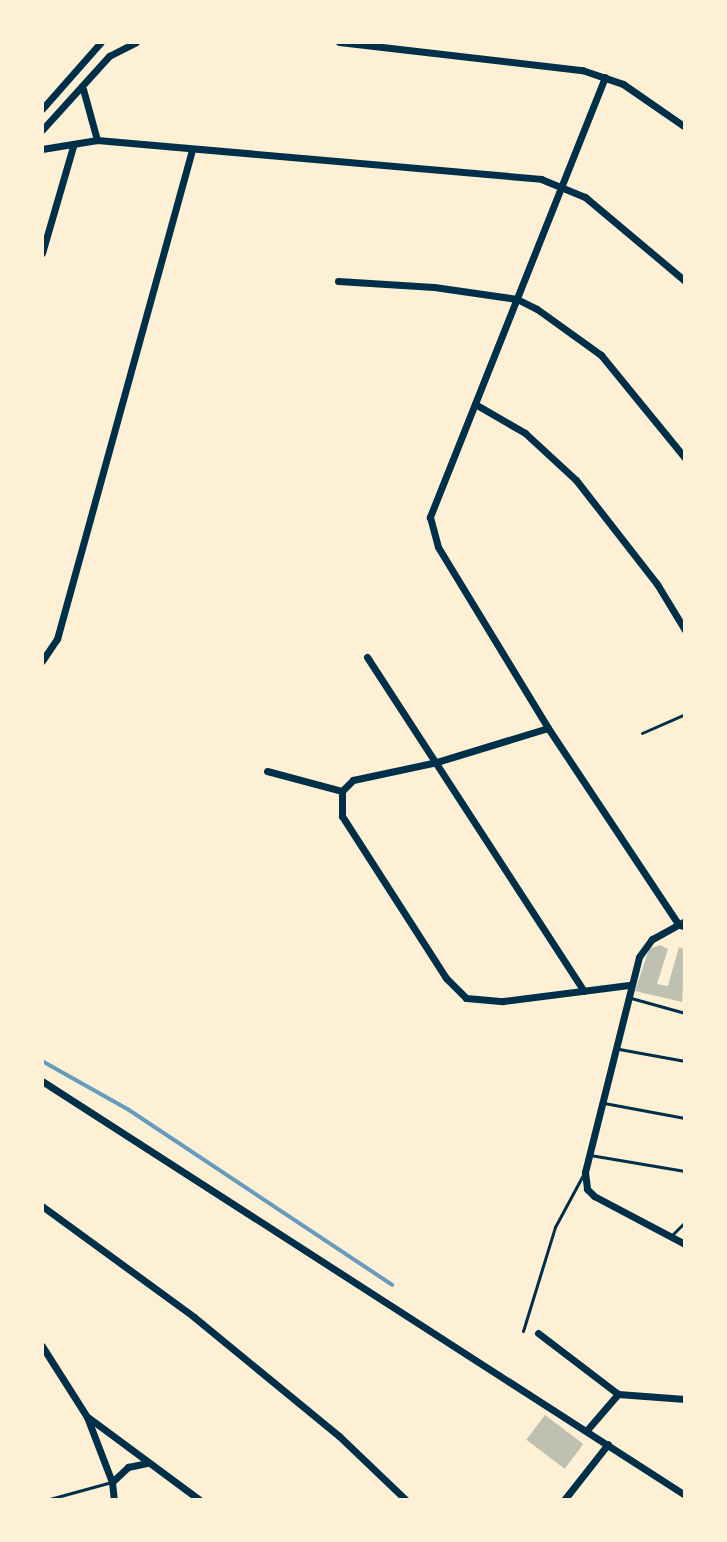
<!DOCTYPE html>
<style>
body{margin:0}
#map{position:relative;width:727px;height:1542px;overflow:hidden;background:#fdf0d5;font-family:"Alegreya Sans",sans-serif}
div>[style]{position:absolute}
.stream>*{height:4px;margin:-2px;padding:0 2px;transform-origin:2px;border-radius:2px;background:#669bbc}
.building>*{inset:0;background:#bec0b2;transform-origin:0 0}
.service>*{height:3px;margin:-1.5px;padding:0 1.5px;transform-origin:1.5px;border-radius:1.5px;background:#003049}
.minor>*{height:7px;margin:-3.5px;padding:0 3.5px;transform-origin:3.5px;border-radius:3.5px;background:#003049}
span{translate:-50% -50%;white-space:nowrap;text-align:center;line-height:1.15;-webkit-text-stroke:6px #fdf0d5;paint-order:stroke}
.frame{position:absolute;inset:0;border:44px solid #fdf0d5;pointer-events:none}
</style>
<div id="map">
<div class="stream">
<div style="left:42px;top:1061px;width:100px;rotate:29.4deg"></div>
<div style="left:129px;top:1110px;width:316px;rotate:33.6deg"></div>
</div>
<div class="building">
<div style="clip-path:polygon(660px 945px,668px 949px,657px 984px,668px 986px,679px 947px,685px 950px,682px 1002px,635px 991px,649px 949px)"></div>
<div style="left:545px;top:1415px;width:48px;height:31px;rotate:37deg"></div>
</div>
<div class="service">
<div style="left:642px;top:733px;width:47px;rotate:-23.8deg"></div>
<div style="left:631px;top:998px;width:56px;rotate:15.5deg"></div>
<div style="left:619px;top:1049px;width:67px;rotate:10.3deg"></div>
<div style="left:604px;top:1103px;width:82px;rotate:10.5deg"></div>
<div style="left:590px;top:1155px;width:96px;rotate:9.6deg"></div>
<div style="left:672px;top:1235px;width:18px;rotate:-45deg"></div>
<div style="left:523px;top:1331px;width:109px;rotate:-72.9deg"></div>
<div style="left:555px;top:1227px;width:59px;rotate:-61.7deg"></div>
<div style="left:46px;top:1500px;width:68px;rotate:-15.3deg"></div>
</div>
<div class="minor">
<div style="left:339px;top:42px;width:245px;rotate:6.6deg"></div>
<div style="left:582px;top:70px;width:43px;rotate:18.9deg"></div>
<div style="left:623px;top:84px;width:75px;rotate:34.7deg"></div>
<div style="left:605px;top:77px;width:474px;rotate:111.7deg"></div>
<div style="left:430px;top:517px;width:31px;rotate:75deg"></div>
<div style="left:438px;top:547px;width:212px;rotate:58.7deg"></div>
<div style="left:548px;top:728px;width:235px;rotate:56.4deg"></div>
<div style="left:678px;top:924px;width:8px;rotate:23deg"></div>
<div style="left:83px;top:89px;width:53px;rotate:74.6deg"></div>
<div style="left:42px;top:109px;width:89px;rotate:-48.6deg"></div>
<div style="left:42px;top:130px;width:100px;rotate:-47.8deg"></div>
<div style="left:109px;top:56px;width:30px;rotate:-27deg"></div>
<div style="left:42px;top:149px;width:56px;rotate:-9.3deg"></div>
<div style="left:97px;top:140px;width:446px;rotate:5deg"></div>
<div style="left:541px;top:179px;width:48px;rotate:22.2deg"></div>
<div style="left:585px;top:197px;width:131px;rotate:40deg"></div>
<div style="left:42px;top:253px;width:111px;rotate:-73.8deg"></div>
<div style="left:338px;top:281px;width:96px;rotate:3.6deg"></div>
<div style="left:434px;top:287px;width:84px;rotate:8.2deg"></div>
<div style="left:517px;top:299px;width:22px;rotate:27deg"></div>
<div style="left:537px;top:309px;width:79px;rotate:35.7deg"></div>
<div style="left:601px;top:355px;width:133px;rotate:50.8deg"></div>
<div style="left:475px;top:404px;width:58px;rotate:30.1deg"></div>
<div style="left:525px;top:433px;width:69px;rotate:42.7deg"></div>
<div style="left:576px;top:480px;width:132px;rotate:52.1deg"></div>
<div style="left:657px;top:584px;width:54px;rotate:58.7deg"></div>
<div style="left:367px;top:657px;width:398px;rotate:57deg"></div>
<div style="left:42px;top:661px;width:27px;rotate:-56deg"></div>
<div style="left:57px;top:639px;width:507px;rotate:-74.57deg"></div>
<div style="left:548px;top:728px;width:116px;rotate:163deg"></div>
<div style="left:437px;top:762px;width:86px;rotate:167.9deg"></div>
<div style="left:353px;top:780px;width:16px;rotate:135deg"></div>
<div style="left:342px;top:791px;width:25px;rotate:90deg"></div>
<div style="left:342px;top:816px;width:193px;rotate:57.3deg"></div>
<div style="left:446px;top:978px;width:28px;rotate:45deg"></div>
<div style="left:466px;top:998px;width:37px;rotate:5deg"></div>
<div style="left:503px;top:1001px;width:127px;rotate:-7.2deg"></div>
<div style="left:267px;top:771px;width:78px;rotate:14.9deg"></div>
<div style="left:685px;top:921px;width:38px;rotate:151deg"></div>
<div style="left:652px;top:939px;width:22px;rotate:126deg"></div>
<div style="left:639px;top:957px;width:222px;rotate:104.1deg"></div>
<div style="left:585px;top:1172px;width:17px;rotate:83deg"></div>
<div style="left:587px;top:1189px;width:10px;rotate:45deg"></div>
<div style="left:594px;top:1196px;width:103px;rotate:27.8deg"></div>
<div style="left:42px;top:1081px;width:765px;rotate:32.78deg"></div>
<div style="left:42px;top:1206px;width:188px;rotate:36.1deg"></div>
<div style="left:194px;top:1317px;width:188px;rotate:39.4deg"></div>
<div style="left:339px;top:1436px;width:93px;rotate:43.7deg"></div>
<div style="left:538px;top:1333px;width:101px;rotate:37.3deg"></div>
<div style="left:42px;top:1346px;width:84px;rotate:57.6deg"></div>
<div style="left:87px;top:1417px;width:70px;rotate:69deg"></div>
<div style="left:112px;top:1482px;width:18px;rotate:84deg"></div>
<div style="left:89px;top:1418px;width:138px;rotate:36.5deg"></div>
<div style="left:587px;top:1430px;width:48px;rotate:-49.3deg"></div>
<div style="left:618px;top:1394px;width:67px;rotate:4.3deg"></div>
<div style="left:112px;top:1482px;width:22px;rotate:-43deg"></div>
<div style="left:128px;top:1467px;width:19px;rotate:-12deg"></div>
<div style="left:564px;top:1500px;width:71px;rotate:-51.8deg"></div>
</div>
<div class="frame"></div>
</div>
